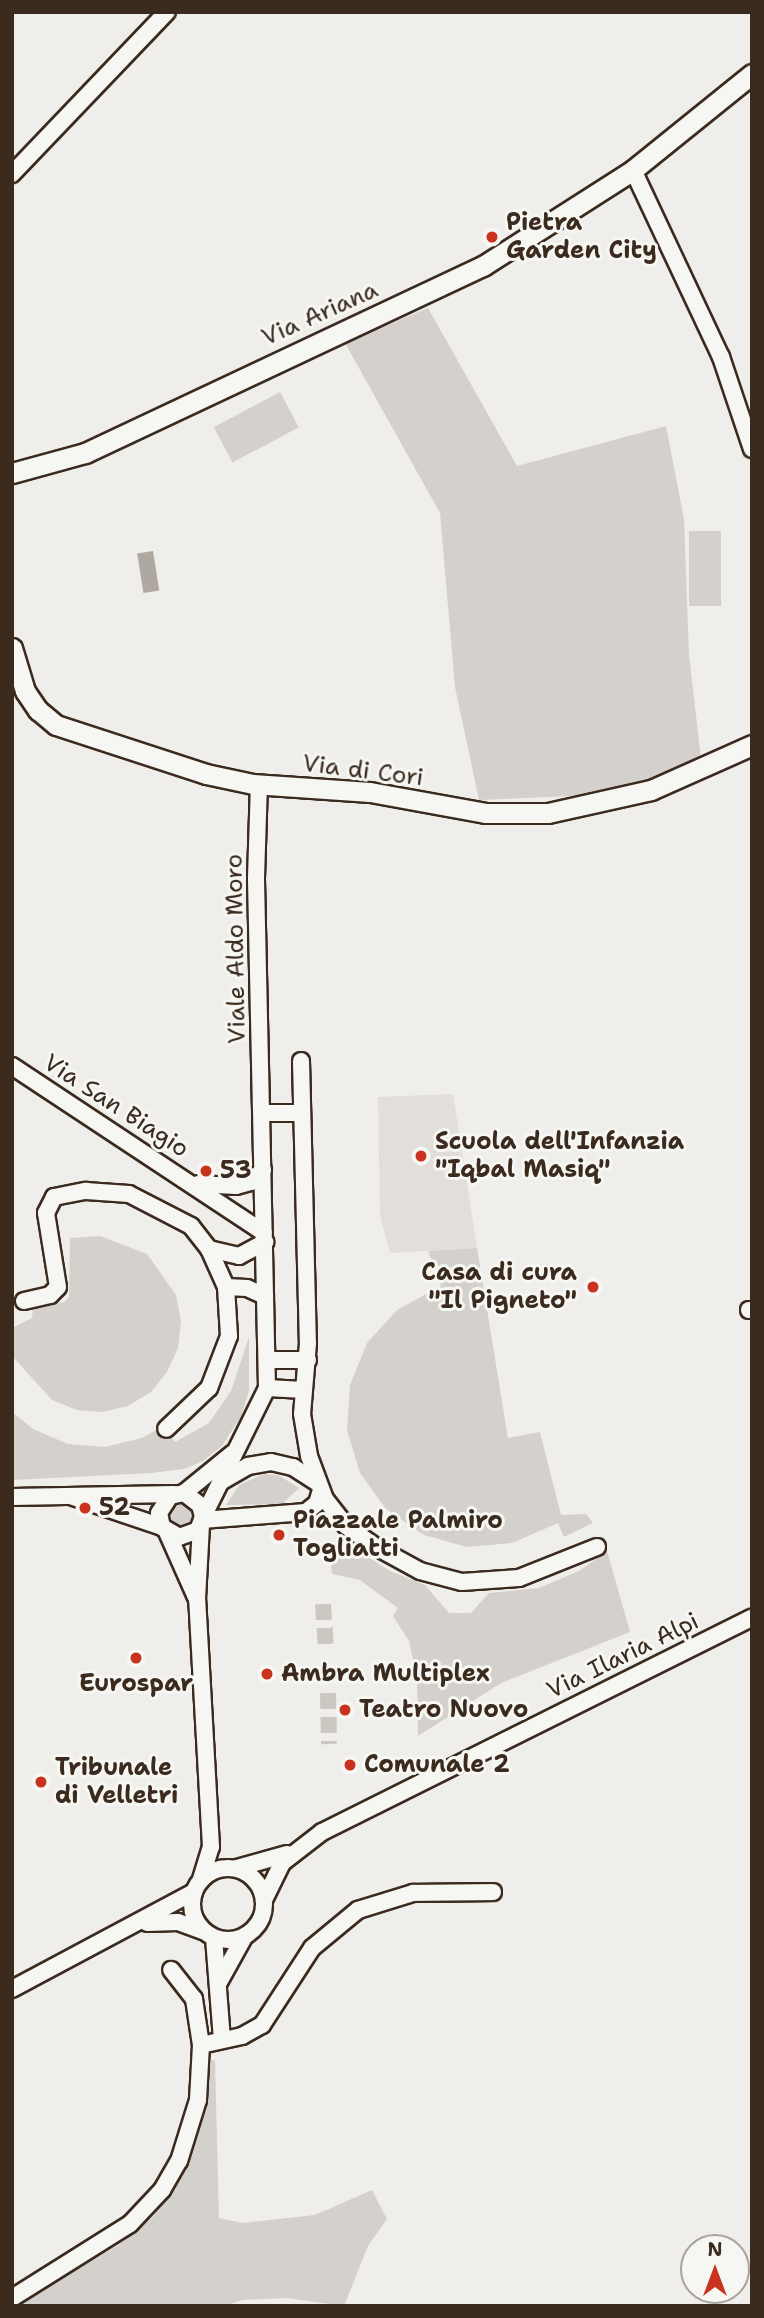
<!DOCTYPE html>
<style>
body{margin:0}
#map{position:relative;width:764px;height:2318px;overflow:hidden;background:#efeeea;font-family:"Shantell Sans",sans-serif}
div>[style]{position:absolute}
.built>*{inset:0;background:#e2dfdb}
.green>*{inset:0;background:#d4d1cc;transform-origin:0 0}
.round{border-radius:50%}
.water>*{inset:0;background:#afa8a1;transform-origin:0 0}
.minor-tunnel>*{height:16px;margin-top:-8px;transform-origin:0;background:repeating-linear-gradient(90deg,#cbc7c1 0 16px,transparent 0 24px)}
.roads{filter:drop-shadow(2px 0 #3b2a1e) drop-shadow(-2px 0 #3b2a1e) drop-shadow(0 2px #3b2a1e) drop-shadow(0 -2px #3b2a1e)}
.minor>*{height:16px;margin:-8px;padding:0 8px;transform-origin:8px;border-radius:8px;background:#f6f6f2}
.minor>.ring{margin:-8px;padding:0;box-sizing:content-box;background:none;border:16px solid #f6f6f2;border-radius:50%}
.major>*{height:19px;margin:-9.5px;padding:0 9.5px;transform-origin:9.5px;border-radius:9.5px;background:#f6f6f2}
.dots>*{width:19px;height:19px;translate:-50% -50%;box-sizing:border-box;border:4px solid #f6f6f2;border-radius:50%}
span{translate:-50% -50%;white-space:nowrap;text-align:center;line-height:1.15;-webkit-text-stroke:6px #f6f6f2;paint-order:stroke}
.poi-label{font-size:24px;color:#3b2a1e;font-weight:700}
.left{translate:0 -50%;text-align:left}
.right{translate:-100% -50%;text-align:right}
.street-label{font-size:24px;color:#3b2a1e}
.frame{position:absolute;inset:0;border:14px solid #3b2a1e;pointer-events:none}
.north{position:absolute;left:680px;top:2234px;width:70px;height:70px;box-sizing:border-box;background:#f6f6f2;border:2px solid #aba49d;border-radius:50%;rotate:0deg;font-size:19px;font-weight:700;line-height:28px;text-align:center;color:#3b2a1e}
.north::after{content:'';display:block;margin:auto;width:24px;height:32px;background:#c8321e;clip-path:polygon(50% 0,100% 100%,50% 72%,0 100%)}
</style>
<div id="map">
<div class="built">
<div style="clip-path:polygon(453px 1094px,477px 1248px,390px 1253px,380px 1215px,378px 1097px)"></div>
</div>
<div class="green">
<div style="clip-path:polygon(428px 308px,517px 466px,666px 426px,684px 519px,689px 654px,701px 759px,644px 786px,596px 795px,479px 800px,455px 687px,440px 513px,345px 343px)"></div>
<div style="left:280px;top:392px;width:40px;height:75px;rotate:62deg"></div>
<div style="left:689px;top:531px;width:32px;height:75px"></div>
<div style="clip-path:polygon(100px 1236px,147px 1254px,176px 1295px,181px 1321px,178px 1348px,167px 1372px,151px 1392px,128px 1406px,102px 1412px,77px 1410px,52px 1400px,12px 1356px,12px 1328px,32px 1318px,33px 1308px,64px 1302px,69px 1297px,70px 1238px)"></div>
<div style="clip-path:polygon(477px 1248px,508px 1438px,540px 1432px,561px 1515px,586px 1514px,593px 1523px,564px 1537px,558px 1523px,512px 1543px,467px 1547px,424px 1535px,386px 1509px,360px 1473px,347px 1430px,350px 1385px,367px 1343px,397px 1310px,441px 1286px,428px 1251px)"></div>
<div style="clip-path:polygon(249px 1337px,249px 1391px,241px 1416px,222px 1446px,203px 1461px,184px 1469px,151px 1473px,12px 1480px,12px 1412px,33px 1429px,68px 1444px,105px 1447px,142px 1438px,164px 1426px,175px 1442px,209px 1423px,231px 1391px)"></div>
<div style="clip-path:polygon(264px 1474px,278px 1475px,299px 1488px,282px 1504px,226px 1505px,239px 1485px)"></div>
<div class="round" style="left:167px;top:1502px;width:28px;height:28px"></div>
<div style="clip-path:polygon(329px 1544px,348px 1544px,390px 1571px,425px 1585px,449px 1613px,471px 1613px,489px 1593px,539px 1588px,579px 1571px,607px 1551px,630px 1632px,501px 1683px,418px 1736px,417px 1678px,409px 1641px,393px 1616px,398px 1608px,360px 1580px,332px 1574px)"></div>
<div style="clip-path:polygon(215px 2060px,219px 2218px,243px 2223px,315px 2215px,372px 2190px,387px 2219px,368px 2246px,344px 2306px,286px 2298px,243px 2300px,225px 2306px,16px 2306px,117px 2246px,153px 2217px,184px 2171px,206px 2091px,205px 2061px)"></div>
</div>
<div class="water">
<div style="left:153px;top:551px;width:40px;height:16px;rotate:81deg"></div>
</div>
<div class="minor-tunnel">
<div style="left:323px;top:1604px;width:45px;rotate:86.2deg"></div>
<div style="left:328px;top:1693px;width:51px;rotate:88.9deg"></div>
</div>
<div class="roads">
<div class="minor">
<div style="left:633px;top:170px;width:207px;rotate:64.8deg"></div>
<div style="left:721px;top:357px;width:97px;rotate:71.4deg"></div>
<div style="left:12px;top:174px;width:224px;rotate:-46.3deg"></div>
<div style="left:301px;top:1061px;width:282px;rotate:88.6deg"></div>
<div style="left:308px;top:1343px;width:71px;rotate:94.8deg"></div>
<div style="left:302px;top:1414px;width:43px;rotate:80.5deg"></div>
<div style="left:309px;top:1456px;width:46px;rotate:69.6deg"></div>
<div style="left:325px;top:1499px;width:34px;rotate:52deg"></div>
<div style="left:346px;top:1526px;width:39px;rotate:35deg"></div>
<div style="left:378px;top:1548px;width:48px;rotate:28.7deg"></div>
<div style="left:420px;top:1571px;width:43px;rotate:14.7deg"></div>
<div style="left:462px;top:1582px;width:57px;rotate:-4deg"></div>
<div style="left:519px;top:1578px;width:84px;rotate:-21.7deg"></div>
<div style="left:12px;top:1066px;width:302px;rotate:33.5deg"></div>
<div style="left:262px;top:1113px;width:40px"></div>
<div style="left:198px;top:1184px;width:38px;rotate:3deg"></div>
<div style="left:236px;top:1186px;width:16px;rotate:-15deg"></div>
<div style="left:251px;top:1182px;width:17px;rotate:-45deg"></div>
<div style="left:209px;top:1249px;width:31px;rotate:13deg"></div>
<div style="left:239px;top:1256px;width:30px;rotate:-28deg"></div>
<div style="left:226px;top:1287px;width:21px;rotate:3deg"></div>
<div style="left:247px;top:1288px;width:20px;rotate:24deg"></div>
<div style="left:24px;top:1301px;width:27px;rotate:-13deg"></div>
<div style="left:50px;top:1295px;width:11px;rotate:-45deg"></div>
<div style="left:58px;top:1287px;width:75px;rotate:-99.2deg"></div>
<div style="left:46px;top:1213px;width:18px;rotate:-63deg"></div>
<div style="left:54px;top:1197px;width:33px;rotate:-11deg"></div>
<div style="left:86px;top:1191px;width:43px;rotate:4deg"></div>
<div style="left:129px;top:1194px;width:70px;rotate:27.3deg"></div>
<div style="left:191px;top:1226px;width:29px;rotate:52deg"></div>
<div style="left:209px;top:1249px;width:42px;rotate:65.9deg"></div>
<div style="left:226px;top:1287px;width:49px;rotate:86.5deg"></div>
<div style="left:229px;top:1336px;width:56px;rotate:111deg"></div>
<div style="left:209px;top:1388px;width:59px;rotate:136.4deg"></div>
<div style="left:749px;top:1310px;width:3px"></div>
<div style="left:267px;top:1360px;width:41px"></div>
<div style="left:267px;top:1388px;width:37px;rotate:3deg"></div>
<div style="left:222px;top:1481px;width:30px;rotate:-30deg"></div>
<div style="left:248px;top:1466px;width:23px;rotate:-10deg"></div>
<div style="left:271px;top:1462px;width:23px;rotate:13deg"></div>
<div style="left:293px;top:1467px;width:31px;rotate:33deg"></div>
<div style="left:184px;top:1493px;width:63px;rotate:-39.2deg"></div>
<div style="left:70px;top:1496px;width:97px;rotate:18.6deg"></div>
<div style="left:162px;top:1527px;width:20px;rotate:30deg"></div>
<div style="left:179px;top:1537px;width:20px;rotate:-20deg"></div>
<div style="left:198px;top:1530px;width:14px;rotate:-69deg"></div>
<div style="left:203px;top:1517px;width:12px;rotate:-104deg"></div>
<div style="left:200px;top:1505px;width:20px;rotate:-143deg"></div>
<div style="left:184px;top:1493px;width:14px;rotate:168deg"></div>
<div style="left:170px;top:1496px;width:20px;rotate:123deg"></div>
<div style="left:159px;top:1513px;width:14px;rotate:78deg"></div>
<div style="left:12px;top:1497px;width:162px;rotate:-1.1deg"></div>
<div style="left:203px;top:1517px;width:144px;rotate:-63.6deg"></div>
<div style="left:267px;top:1388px;width:510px;rotate:-91.24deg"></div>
<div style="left:256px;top:878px;width:94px;rotate:-88.2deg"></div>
<div style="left:202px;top:1520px;width:104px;rotate:-4.4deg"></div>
<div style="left:306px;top:1512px;width:14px;rotate:-39deg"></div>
<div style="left:317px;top:1503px;width:14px;rotate:-73deg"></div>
<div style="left:167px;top:1532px;width:71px;rotate:66deg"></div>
<div class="ring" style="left:192px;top:1868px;width:56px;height:56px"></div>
<div style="left:237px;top:1868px;width:52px;rotate:-15.6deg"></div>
<div style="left:201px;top:1879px;width:34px;rotate:-73deg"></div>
<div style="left:211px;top:1847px;width:248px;rotate:-93.2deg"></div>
<div style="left:197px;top:1599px;width:75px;rotate:-86.9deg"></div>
<div style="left:265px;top:1898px;width:39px;rotate:-64deg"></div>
<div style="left:282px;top:1863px;width:51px;rotate:-37.8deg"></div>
<div style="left:322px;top:1832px;width:480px;rotate:-26.5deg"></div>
<div style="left:147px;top:1923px;width:31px;rotate:-2deg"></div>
<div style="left:178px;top:1922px;width:27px;rotate:20deg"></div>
<div style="left:214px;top:1938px;width:102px;rotate:85.5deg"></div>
<div style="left:218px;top:1984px;width:54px;rotate:-61deg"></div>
<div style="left:12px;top:1989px;width:206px;rotate:-28.1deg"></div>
<div style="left:201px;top:2045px;width:42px;rotate:-12.4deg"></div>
<div style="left:242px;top:2036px;width:23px;rotate:-29deg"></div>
<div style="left:262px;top:2025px;width:92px;rotate:-57deg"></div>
<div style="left:312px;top:1948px;width:60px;rotate:-39.6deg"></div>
<div style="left:358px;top:1910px;width:58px;rotate:-17.2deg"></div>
<div style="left:413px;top:1893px;width:80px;rotate:-0.7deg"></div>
<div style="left:12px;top:2298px;width:139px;rotate:-32.1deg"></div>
<div style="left:130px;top:2224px;width:47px;rotate:-46.7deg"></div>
<div style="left:162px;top:2190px;width:34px;rotate:-60deg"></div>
<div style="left:179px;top:2161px;width:64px;rotate:-72.7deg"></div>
<div style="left:198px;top:2100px;width:55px;rotate:-86.9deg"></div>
<div style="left:201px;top:2045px;width:47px;rotate:-98.7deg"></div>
<div style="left:194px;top:1999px;width:37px;rotate:-128deg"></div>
</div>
<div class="major">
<div style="left:12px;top:473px;width:76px;rotate:-15.3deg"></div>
<div style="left:85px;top:453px;width:440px;rotate:-25.2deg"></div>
<div style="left:483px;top:266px;width:178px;rotate:-32.6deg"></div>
<div style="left:633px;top:170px;width:153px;rotate:-38.9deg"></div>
<div style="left:12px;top:648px;width:45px;rotate:73.2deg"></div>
<div style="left:25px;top:691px;width:23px;rotate:56deg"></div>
<div style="left:38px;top:710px;width:23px;rotate:40deg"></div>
<div style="left:56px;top:725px;width:158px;rotate:18.1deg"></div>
<div style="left:206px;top:774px;width:48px;rotate:12deg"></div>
<div style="left:253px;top:784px;width:117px;rotate:3.9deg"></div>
<div style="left:370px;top:792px;width:117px;rotate:10.3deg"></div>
<div style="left:485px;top:813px;width:63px"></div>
<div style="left:548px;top:813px;width:106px;rotate:-12.6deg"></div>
<div style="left:651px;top:790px;width:111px;rotate:-24deg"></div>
</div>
</div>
<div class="dots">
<div style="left:492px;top:237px;background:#c8321e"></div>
<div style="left:421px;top:1156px;background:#c8321e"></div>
<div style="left:206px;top:1171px;background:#c8321e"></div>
<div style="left:593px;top:1287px;background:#c8321e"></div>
<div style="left:85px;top:1508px;background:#c8321e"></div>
<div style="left:279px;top:1535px;background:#c8321e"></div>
<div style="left:136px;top:1658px;background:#c8321e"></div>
<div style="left:267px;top:1674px;background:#c8321e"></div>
<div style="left:345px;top:1710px;background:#c8321e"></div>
<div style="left:350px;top:1765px;background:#c8321e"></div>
<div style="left:41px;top:1782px;background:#c8321e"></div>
</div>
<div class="poi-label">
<span class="left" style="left:506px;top:237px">Pietra<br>Garden City</span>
<span class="left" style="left:435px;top:1156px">Scuola dell'Infanzia<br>"Iqbal Masiq"</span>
<span class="left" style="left:220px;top:1171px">53</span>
<span class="right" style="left:577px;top:1287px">Casa di cura<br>"Il Pigneto"</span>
<span class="left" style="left:99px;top:1508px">52</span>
<span class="left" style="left:293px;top:1535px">Piazzale Palmiro<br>Togliatti</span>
<span class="left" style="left:281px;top:1674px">Ambra Multiplex</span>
<span style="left:136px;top:1684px">Eurospar</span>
<span class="left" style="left:359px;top:1710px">Teatro Nuovo</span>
<span class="left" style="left:364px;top:1765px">Comunale 2</span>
<span class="left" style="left:55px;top:1782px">Tribunale<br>di Velletri</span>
</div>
<div class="street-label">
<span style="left:320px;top:314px;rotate:-24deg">Via Ariana</span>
<span style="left:363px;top:771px;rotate:7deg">Via di Cori</span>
<span style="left:236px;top:949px;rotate:-91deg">Viale Aldo Moro</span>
<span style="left:116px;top:1106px;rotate:33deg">Via San Biagio</span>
<span style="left:623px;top:1656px;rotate:-26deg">Via Ilaria Alpi</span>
</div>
<div class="frame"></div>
<div class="north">N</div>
</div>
